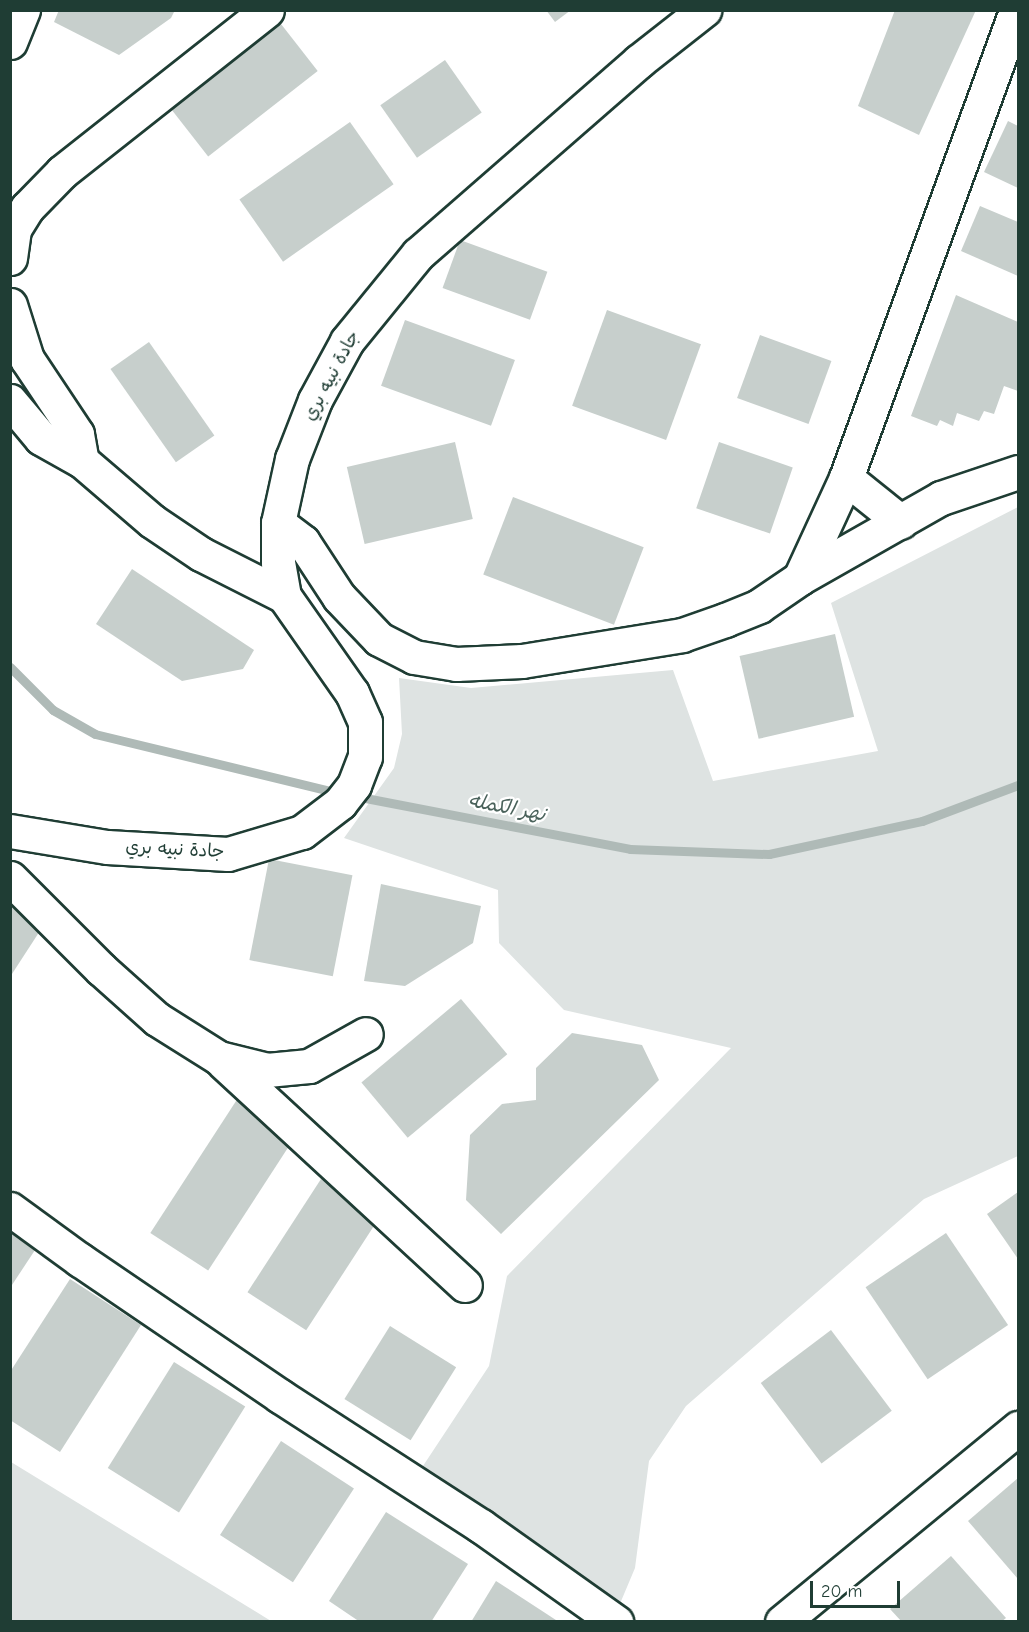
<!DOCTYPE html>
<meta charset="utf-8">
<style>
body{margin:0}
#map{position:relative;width:1029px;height:1632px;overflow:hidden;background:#fff;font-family:"Comic Neue","Playpen Sans Arabic",sans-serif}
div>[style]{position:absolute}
.green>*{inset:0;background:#dee3e2}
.stream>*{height:9px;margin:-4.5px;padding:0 4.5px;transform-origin:4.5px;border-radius:4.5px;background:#afbab7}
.building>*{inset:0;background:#c7cfcc;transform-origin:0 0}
.roads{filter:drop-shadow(2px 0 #1f3d34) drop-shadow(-2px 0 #1f3d34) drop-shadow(0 2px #1f3d34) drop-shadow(0 -2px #1f3d34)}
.minor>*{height:33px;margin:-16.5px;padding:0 16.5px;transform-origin:16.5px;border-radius:16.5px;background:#fff}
span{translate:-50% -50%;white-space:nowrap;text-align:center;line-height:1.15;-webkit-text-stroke:4.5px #fff;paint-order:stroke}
.street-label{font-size:18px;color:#1f3d34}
.water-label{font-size:20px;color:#4a625b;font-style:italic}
.frame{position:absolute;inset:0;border:12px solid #1f3d34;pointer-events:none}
.scale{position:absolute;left:810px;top:1581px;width:90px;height:27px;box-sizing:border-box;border:3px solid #1f3d34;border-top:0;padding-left:8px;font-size:18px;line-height:21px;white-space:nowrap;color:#1f3d34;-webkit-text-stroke:4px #fff;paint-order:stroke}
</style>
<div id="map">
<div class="green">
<div style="clip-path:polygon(1018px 507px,1018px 1156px,924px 1199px,686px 1406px,649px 1461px,635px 1568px,619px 1606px,421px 1469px,489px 1366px,507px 1276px,731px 1048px,564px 1010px,499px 943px,498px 890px,344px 838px,394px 768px,402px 734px,399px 678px,471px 688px,673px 670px,713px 781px,878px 751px,831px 603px)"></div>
<div style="clip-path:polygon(10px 1462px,11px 1462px,271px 1621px,11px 1621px)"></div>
</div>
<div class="stream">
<div style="left:10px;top:667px;width:61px;rotate:45deg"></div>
<div style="left:53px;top:710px;width:48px;rotate:29.7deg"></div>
<div style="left:95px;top:734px;width:251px;rotate:13.6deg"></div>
<div style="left:355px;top:796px;width:280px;rotate:10.9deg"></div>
<div style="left:630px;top:849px;width:139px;rotate:2.1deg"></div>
<div style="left:769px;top:854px;width:157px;rotate:-12.2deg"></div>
<div style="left:922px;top:821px;width:103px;rotate:-20.6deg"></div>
</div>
<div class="building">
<div style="clip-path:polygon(59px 10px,175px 10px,171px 18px,119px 55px,54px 22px)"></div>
<div style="clip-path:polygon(546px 10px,571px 10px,555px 22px)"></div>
<div style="clip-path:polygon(895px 10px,976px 10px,919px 135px,858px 106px)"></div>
<div style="left:274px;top:15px;width:71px;height:139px;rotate:52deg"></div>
<div style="left:445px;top:60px;width:64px;height:79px;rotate:55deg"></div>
<div style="clip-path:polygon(1008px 121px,1018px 126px,1018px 188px,984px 172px)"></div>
<div style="left:350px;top:122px;width:76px;height:135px;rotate:55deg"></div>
<div style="clip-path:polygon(980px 206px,1018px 222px,1018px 276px,961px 251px)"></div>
<div style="left:460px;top:240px;width:93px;height:51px;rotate:20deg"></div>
<div style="clip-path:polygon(956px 295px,1018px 322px,1018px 391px,1004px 386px,994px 414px,984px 411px,979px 421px,957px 413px,953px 426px,940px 420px,937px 426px,911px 416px)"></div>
<div style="left:607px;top:310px;width:100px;height:102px;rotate:20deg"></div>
<div style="left:405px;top:320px;width:117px;height:70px;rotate:20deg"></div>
<div style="left:760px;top:335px;width:76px;height:67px;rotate:20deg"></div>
<div style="left:149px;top:342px;width:114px;height:47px;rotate:55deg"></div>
<div style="left:455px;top:442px;width:79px;height:111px;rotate:77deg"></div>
<div style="left:719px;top:442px;width:78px;height:70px;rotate:19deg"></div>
<div style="left:513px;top:497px;width:140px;height:83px;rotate:21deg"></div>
<div style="clip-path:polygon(132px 569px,254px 650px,243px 669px,182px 681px,96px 624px)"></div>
<div style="left:835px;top:634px;width:85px;height:98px;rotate:77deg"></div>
<div style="left:269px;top:859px;width:85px;height:103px;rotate:11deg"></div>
<div style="clip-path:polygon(381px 884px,481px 906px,473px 943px,405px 986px,364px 981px)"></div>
<div style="clip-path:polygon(10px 896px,47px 920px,10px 977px)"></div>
<div style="left:461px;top:999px;width:72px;height:130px;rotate:50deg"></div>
<div style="clip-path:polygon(572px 1033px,642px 1045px,659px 1080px,501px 1234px,466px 1200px,470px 1135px,502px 1104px,536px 1100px,536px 1068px)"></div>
<div style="left:238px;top:1098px;width:69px;height:161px;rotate:33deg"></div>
<div style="left:321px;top:1179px;width:70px;height:135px;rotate:33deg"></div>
<div style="clip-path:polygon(1018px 1192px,1018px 1259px,987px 1214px)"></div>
<div style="clip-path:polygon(10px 1230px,37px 1247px,10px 1288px)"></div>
<div style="left:946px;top:1233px;width:111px;height:97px;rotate:56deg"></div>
<div style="clip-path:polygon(70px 1279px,141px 1325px,60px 1452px,10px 1420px,10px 1372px)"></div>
<div style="left:390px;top:1326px;width:78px;height:86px;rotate:32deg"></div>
<div style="left:831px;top:1330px;width:101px;height:88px;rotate:53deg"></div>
<div style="left:174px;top:1362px;width:84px;height:125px;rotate:32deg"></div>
<div style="left:281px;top:1441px;width:87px;height:112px;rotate:33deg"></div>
<div style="clip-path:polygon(1018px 1478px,1018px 1579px,968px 1521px)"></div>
<div style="clip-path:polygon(386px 1512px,468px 1564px,431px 1622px,360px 1622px,329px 1601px)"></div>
<div style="clip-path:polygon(951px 1556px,1006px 1618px,1001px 1622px,902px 1622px,890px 1609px)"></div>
<div style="clip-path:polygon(496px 1581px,559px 1622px,471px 1622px)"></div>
</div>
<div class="roads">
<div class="minor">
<div style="left:10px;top:42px;width:35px;rotate:-68deg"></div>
<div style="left:10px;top:258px;width:29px;rotate:-82deg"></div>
<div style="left:14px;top:229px;width:25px;rotate:-58deg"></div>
<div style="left:27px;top:208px;width:50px;rotate:-45.8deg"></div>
<div style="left:62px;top:172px;width:261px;rotate:-38.3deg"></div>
<div style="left:10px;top:305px;width:57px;rotate:72.5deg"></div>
<div style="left:27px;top:359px;width:90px;rotate:56.3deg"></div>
<div style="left:77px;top:434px;width:27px;rotate:80deg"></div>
<div style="left:10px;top:401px;width:48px;rotate:50deg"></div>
<div style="left:41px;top:438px;width:47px;rotate:29.3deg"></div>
<div style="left:82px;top:461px;width:92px;rotate:40.6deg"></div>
<div style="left:152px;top:521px;width:59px;rotate:34deg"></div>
<div style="left:201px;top:554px;width:93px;rotate:26.8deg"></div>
<div style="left:846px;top:478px;width:70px;rotate:38.7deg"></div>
<div style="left:278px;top:523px;width:31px;rotate:37deg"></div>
<div style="left:303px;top:542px;width:66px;rotate:56.8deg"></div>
<div style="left:339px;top:597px;width:58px;rotate:46.4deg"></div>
<div style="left:379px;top:639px;width:39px;rotate:27deg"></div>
<div style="left:414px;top:657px;width:43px;rotate:9.5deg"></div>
<div style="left:456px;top:664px;width:66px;rotate:-2.6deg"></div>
<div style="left:522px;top:661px;width:162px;rotate:-9.2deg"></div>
<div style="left:682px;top:635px;width:46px;rotate:-19.2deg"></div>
<div style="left:725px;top:620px;width:37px;rotate:-22deg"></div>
<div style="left:759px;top:606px;width:50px;rotate:-34.3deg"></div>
<div style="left:800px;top:578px;width:162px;rotate:-29.6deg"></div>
<div style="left:941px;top:498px;width:81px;rotate:-18.7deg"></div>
<div style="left:800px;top:578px;width:110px;rotate:-65.3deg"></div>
<div style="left:846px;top:478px;width:498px;rotate:-70deg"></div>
<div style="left:10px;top:831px;width:98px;rotate:9.4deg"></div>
<div style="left:107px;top:847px;width:121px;rotate:3.3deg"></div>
<div style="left:228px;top:854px;width:77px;rotate:-16.6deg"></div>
<div style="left:302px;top:832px;width:48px;rotate:-37.3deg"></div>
<div style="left:340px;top:803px;width:23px;rotate:-52deg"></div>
<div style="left:354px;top:785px;width:30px;rotate:-69deg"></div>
<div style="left:365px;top:757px;width:35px;rotate:-90deg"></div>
<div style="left:365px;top:722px;width:32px;rotate:-114deg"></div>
<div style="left:352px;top:693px;width:118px;rotate:-125deg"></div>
<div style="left:284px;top:596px;width:34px;rotate:-100deg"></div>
<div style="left:278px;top:563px;width:40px;rotate:-90deg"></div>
<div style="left:278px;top:523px;width:66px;rotate:-77.7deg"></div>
<div style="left:292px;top:459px;width:63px;rotate:-68.7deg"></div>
<div style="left:315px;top:400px;width:67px;rotate:-61.5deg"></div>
<div style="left:347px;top:341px;width:112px;rotate:-50.8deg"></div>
<div style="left:418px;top:254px;width:293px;rotate:-41.1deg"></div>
<div style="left:639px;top:61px;width:83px;rotate:-38.1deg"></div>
<div style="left:10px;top:878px;width:129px;rotate:45deg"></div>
<div style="left:101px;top:969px;width:75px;rotate:41.8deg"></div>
<div style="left:157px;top:1019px;width:73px;rotate:32.2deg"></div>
<div style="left:219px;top:1058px;width:49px;rotate:14deg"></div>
<div style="left:267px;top:1070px;width:42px;rotate:-5.4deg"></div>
<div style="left:309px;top:1066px;width:65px;rotate:-29.3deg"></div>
<div style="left:223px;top:1062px;width:329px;rotate:42.7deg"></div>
<div style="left:10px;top:1209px;width:87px;rotate:36.1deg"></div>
<div style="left:80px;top:1260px;width:242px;rotate:34.2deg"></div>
<div style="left:280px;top:1396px;width:239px;rotate:32.9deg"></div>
<div style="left:481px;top:1526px;width:166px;rotate:35.4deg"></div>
<div style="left:782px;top:1622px;width:306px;rotate:-39.4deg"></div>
</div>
</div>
<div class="street-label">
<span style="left:332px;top:376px;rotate:-62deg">جادة نبيه بري</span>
<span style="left:175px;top:850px;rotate:3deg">جادة نبيه بري</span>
</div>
<div class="water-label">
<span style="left:507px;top:807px;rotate:11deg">نهر الكمله</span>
</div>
<div class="frame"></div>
<div class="scale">20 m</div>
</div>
